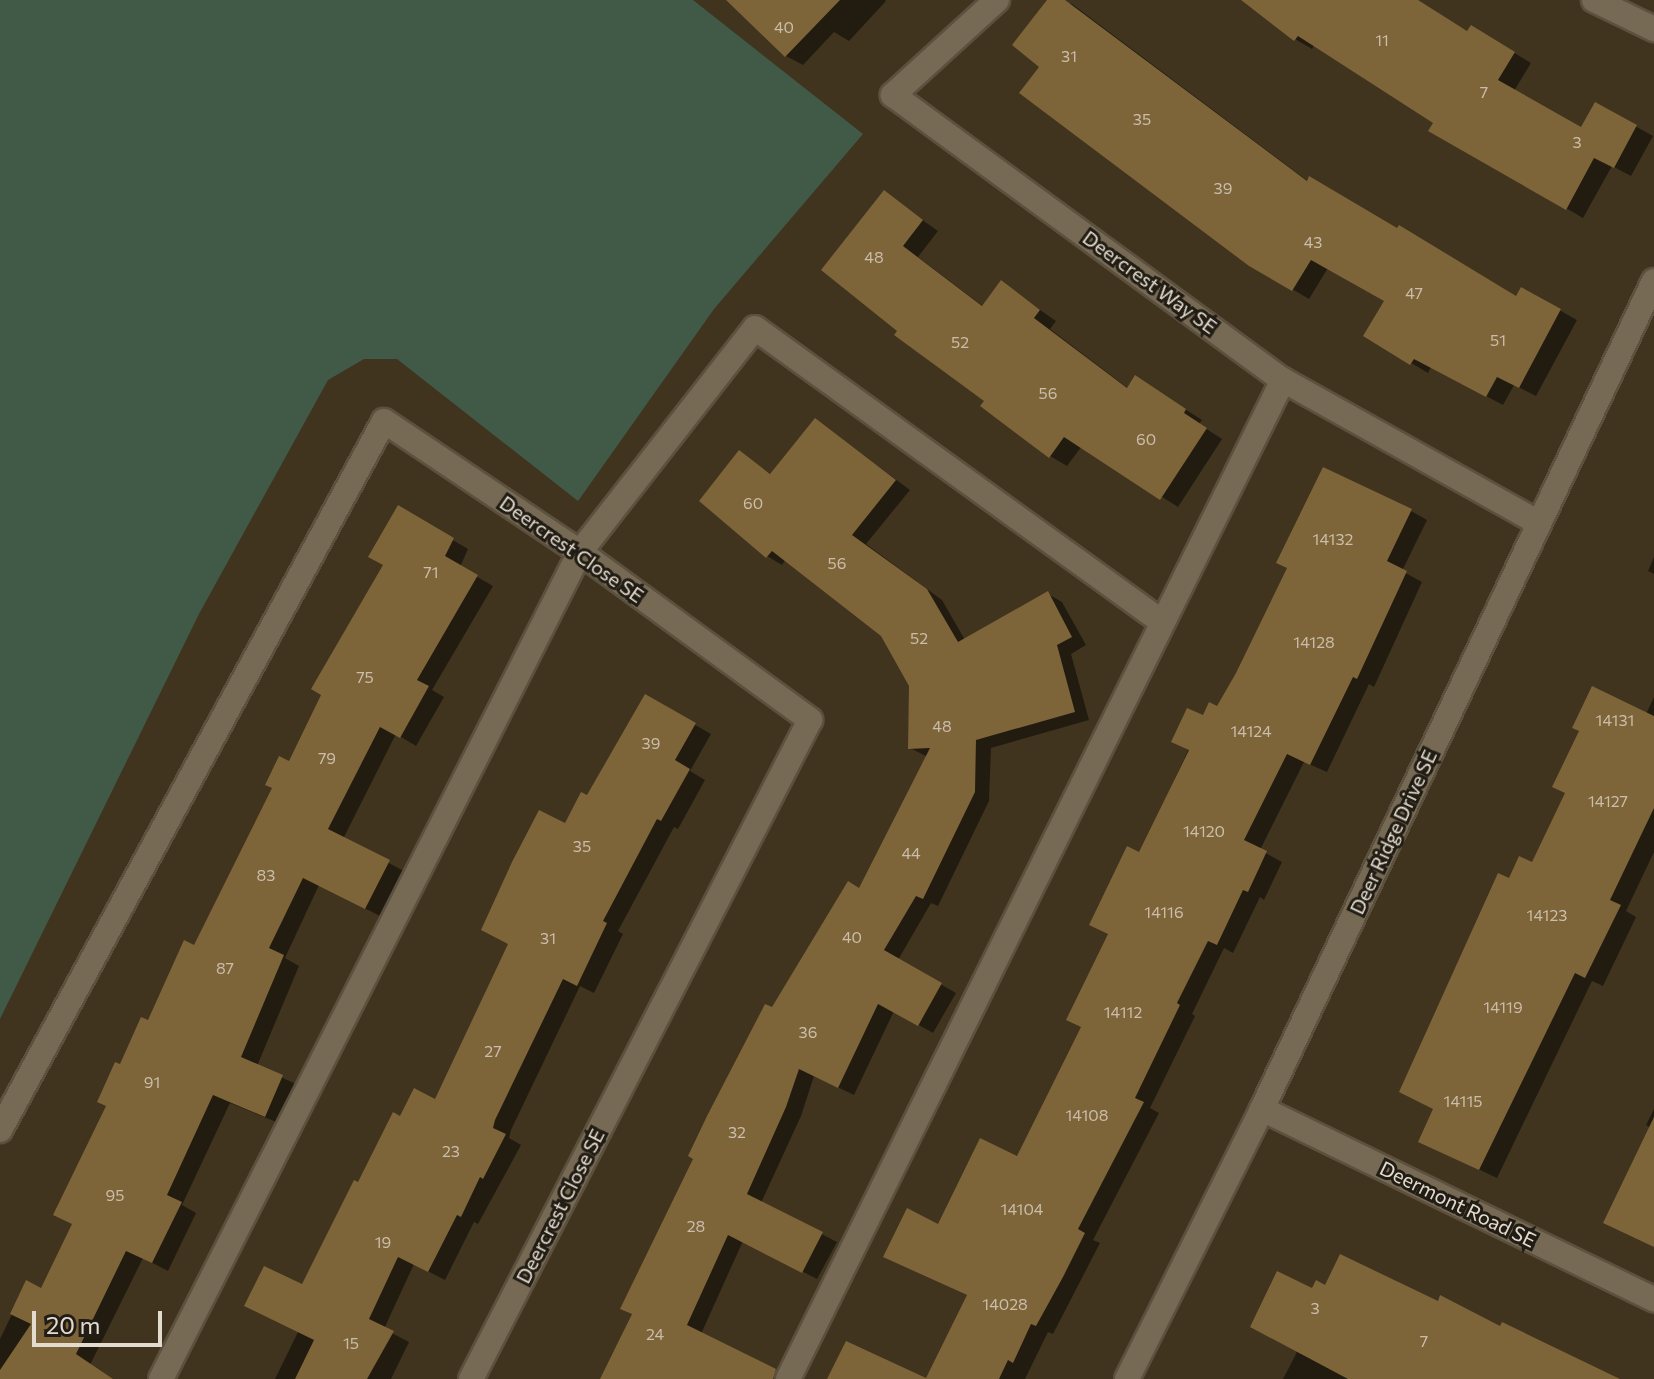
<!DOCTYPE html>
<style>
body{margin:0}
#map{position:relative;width:1654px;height:1379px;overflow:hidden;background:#40341f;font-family:Commissioner,sans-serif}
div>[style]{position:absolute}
.green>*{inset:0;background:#415947}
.shadow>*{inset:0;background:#0007}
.building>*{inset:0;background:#7d6439}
.roads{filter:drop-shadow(2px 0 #5c513f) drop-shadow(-2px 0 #5c513f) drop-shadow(0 2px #5c513f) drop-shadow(0 -2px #5c513f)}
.minor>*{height:24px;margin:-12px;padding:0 12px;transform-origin:12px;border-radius:12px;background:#776a54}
span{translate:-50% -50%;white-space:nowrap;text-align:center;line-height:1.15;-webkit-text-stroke:6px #221d14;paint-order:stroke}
.number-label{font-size:16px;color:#cabdaa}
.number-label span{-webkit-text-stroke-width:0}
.street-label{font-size:20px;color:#e3dbcf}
.scale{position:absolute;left:32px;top:1311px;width:130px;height:36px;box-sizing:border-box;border:4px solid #e3dbcf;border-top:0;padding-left:10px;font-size:24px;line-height:28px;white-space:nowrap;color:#e3dbcf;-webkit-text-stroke:6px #221d14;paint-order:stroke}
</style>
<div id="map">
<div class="green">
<div style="clip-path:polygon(0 0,693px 0,863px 134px,714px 309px,578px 501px,397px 359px,364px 359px,328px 380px,199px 614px,0 1019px)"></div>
</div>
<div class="shadow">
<div style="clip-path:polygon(729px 0,885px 0,886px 1px,849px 41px,834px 32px,803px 65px,786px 56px)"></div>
<div style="clip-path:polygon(1050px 0,1072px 4px,1309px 182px,1517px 299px,1522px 289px,1577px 320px,1536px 396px,1514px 385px,1503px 405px,1431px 367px,1428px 373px,1366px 336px,1387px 301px,1328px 268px,1309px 299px,1250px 264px,1042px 67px)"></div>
<div style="clip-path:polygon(1241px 0,1416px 0,1467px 33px,1472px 27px,1531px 63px,1514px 91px,1582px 129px,1596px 104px,1653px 136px,1631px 176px,1612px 166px,1583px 218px,1431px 130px,1436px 122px,1315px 44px,1312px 49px,1295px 39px)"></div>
<div style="clip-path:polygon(884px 193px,938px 231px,918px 257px,984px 307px,1001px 283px,1056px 321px,1050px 329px,1129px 389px,1152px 388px,1202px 420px,1199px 424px,1222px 439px,1178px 507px,1082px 446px,1067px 466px,1050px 456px,900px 330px)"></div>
<div style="clip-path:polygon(816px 420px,910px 490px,866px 544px,942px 600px,965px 640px,1048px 594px,1062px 602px,1086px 645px,1071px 654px,1089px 720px,991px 748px,989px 801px,938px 906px,931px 903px,898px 960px,956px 993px,933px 1033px,894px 1011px,854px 1095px,814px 1076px,801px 1116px,761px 1203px,837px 1242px,817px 1279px,743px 1241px,701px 1334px,769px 1379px,602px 1379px,772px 1010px,860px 891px,928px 757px,910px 748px,911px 686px,882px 635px,786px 559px,782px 565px,767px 556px,739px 452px,772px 475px)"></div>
<div style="clip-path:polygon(398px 508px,468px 549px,460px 567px,493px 586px,432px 690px,444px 697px,416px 746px,396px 734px,343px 839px,404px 871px,382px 917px,319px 885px,285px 958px,299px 966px,257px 1066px,298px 1085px,281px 1124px,230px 1103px,182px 1205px,196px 1213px,168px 1271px,143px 1258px,90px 1365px,112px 1379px,0 1379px,0 1339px,27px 1283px,42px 1291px,74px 1225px,121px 1067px,195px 948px,290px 763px,386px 565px)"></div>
<div style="clip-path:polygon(1411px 511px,1427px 520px,1402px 571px,1422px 582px,1374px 687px,1369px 684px,1327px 772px,1304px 762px,1260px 850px,1282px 862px,1264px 900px,1260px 897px,1233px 953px,1224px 948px,1192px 1014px,1195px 1016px,1150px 1108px,1159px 1113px,1093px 1240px,1100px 1243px,1053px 1334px,1048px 1332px,1025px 1379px,928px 1379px,969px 1296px,902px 1265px,939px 1226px,1018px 1159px,1083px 1027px,1110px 934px,1140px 854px,1203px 718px,1218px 709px)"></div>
<div style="clip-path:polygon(1654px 557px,1654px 574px,1648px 571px)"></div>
<div style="clip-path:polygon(645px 696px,711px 734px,690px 771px,705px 780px,678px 829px,674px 827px,618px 931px,623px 934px,594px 993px,580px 986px,511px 1130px,509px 1138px,521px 1145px,478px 1224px,474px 1222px,445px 1280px,414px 1264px,384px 1329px,409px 1342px,391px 1379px,275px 1379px,298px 1332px,303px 1287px,358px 1184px,401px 1118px,436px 1102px,566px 826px,588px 798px)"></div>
<div style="clip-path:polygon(1654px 697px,1654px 852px,1626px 911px,1636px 917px,1603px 986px,1592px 981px,1497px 1178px,1421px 1142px,1435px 1109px,1510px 881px,1533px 865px,1646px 714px)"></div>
<div style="clip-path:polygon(1654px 1109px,1654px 1246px,1651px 1128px,1646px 1125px)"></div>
<div style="clip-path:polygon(1313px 1291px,1594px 1379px,1283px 1379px,1296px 1354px)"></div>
</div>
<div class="building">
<div style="clip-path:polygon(726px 0,840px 0,785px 57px)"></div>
<div style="clip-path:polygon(1047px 0,1065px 0,1307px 181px,1309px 176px,1397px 228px,1399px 225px,1516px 296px,1521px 287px,1561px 309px,1519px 388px,1497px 377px,1486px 397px,1414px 359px,1410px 365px,1363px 336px,1384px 301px,1311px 260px,1292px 291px,1249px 266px,1019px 93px,1039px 67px,1012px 45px)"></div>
<div style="clip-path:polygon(1241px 0,1418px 0,1467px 31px,1471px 25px,1515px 52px,1498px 80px,1581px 127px,1595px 102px,1637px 125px,1614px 168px,1594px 158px,1566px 210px,1428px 131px,1433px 123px,1298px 36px,1294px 41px)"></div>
<div style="clip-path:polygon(884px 190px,923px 220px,903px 246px,982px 306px,1001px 280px,1040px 310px,1034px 318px,1127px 388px,1135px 375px,1186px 409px,1184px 413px,1207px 428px,1160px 500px,1064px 437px,1049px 458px,980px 406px,984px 401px,894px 335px,897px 331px,821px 270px)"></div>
<div style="clip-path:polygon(815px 418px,896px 480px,852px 535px,927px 589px,958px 642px,1048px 591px,1072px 637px,1057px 645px,1075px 712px,976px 740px,975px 792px,923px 899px,916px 896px,884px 950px,942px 983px,918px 1026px,878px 1004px,838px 1088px,799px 1069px,786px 1107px,747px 1194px,823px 1232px,802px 1273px,728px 1235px,687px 1325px,776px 1369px,773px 1379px,600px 1379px,632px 1314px,620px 1309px,693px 1159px,688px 1156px,707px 1116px,765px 1004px,772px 1007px,848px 881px,859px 888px,930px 748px,908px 749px,909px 686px,881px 636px,772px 551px,766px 558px,699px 501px,739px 450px,770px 474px)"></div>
<div style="clip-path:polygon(1323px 467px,1412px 509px,1387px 561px,1407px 571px,1357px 679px,1353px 677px,1310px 765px,1287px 754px,1244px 840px,1267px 851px,1248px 892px,1243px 890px,1217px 945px,1208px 941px,1177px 1003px,1180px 1005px,1135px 1098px,1144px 1102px,1078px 1229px,1085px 1233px,1063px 1277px,1036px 1326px,1031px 1324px,1013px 1363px,1008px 1360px,999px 1379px,827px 1379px,846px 1341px,926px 1378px,967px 1295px,883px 1257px,907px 1208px,938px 1224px,980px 1138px,1017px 1156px,1081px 1027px,1066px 1020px,1108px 934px,1089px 925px,1127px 846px,1139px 852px,1189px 750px,1171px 742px,1187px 708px,1203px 715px,1209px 702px,1217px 706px,1236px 673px,1287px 568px,1276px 563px)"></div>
<div style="clip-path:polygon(398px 505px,454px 538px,445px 556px,478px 575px,417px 680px,429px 686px,400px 738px,380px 727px,328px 829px,390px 860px,365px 909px,303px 878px,269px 948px,284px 955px,241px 1057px,283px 1075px,265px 1117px,213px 1095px,167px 1195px,182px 1202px,152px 1263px,126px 1251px,76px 1354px,113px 1379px,0 1379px,0 1370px,31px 1324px,10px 1314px,26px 1280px,41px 1288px,72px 1224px,53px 1215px,106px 1106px,97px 1102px,115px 1062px,120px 1064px,141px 1017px,148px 1020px,184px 940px,194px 945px,272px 788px,265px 785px,279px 756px,289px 761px,321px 695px,311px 689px,383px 565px,368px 557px)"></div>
<div style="clip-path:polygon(1592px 686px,1654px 716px,1654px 808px,1610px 900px,1621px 905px,1585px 978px,1575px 973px,1479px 1170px,1418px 1142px,1433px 1109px,1399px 1092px,1498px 873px,1509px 878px,1519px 856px,1532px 862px,1565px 793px,1552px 787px,1579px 731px,1572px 728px)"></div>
<div style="clip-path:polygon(645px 694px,696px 723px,675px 760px,690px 769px,661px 821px,657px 819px,603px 921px,607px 923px,577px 986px,563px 979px,495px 1120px,493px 1128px,506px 1134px,483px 1179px,480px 1177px,461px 1217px,457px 1215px,428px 1272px,398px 1257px,369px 1319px,394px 1331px,367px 1379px,295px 1379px,314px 1340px,244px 1306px,264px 1266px,302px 1284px,354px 1180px,358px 1182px,393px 1112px,400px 1116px,414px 1088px,435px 1099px,508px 944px,481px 930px,512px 862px,539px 810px,565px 823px,581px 792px,587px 795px)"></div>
<div style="clip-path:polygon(1654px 1117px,1654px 1247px,1603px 1223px)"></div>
<div style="clip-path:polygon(1340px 1254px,1438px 1301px,1440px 1295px,1500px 1326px,1502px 1322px,1620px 1379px,1348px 1379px,1250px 1327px,1277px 1271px,1312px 1288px,1316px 1280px,1325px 1285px)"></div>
</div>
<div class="roads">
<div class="minor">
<div style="left:997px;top:0;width:141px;rotate:137.6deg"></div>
<div style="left:893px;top:95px;width:483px;rotate:36.2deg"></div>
<div style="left:1283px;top:380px;width:293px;rotate:29.2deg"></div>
<div style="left:1594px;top:0;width:67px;rotate:25.8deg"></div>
<div style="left:1262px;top:1109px;width:436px;rotate:25.9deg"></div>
<div style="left:0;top:1130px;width:806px;rotate:-61.56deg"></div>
<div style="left:384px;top:421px;width:236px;rotate:33.8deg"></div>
<div style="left:580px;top:552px;width:285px;rotate:36.1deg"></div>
<div style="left:810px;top:720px;width:741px;rotate:117.22deg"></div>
<div style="left:161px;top:1379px;width:927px;rotate:-63.13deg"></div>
<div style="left:580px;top:552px;width:284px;rotate:-52deg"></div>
<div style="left:755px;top:328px;width:502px;rotate:35.84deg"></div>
<div style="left:788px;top:1379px;width:1115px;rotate:-63.64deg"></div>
<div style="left:1127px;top:1379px;width:302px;rotate:-63.4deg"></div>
<div style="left:1262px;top:1109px;width:916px;rotate:-64.67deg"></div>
</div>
</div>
<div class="number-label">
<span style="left:784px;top:27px">40</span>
<span style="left:1382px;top:40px">11</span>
<span style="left:1069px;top:56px">31</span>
<span style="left:1484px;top:92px">7</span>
<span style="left:1142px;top:119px">35</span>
<span style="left:1577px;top:142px">3</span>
<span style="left:1223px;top:188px">39</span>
<span style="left:1313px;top:242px">43</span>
<span style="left:874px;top:257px">48</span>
<span style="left:1414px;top:293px">47</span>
<span style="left:1498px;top:340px">51</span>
<span style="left:960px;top:342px">52</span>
<span style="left:1048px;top:393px">56</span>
<span style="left:1146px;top:439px">60</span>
<span style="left:753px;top:503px">60</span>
<span style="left:1333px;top:539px">14132</span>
<span style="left:837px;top:563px">56</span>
<span style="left:431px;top:572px">71</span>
<span style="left:919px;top:638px">52</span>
<span style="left:1314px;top:642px">14128</span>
<span style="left:365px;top:677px">75</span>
<span style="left:1615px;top:720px">14131</span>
<span style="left:942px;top:726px">48</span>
<span style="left:1251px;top:731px">14124</span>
<span style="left:651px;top:743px">39</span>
<span style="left:327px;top:758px">79</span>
<span style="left:1608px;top:801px">14127</span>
<span style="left:1204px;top:831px">14120</span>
<span style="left:582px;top:846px">35</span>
<span style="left:911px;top:853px">44</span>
<span style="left:266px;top:875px">83</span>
<span style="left:1164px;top:912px">14116</span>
<span style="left:1547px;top:915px">14123</span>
<span style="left:852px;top:937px">40</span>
<span style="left:548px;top:938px">31</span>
<span style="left:225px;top:968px">87</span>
<span style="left:1503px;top:1007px">14119</span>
<span style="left:1123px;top:1012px">14112</span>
<span style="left:808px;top:1032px">36</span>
<span style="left:493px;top:1051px">27</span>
<span style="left:152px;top:1082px">91</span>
<span style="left:1463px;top:1101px">14115</span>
<span style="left:1087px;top:1115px">14108</span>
<span style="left:737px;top:1132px">32</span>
<span style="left:451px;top:1151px">23</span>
<span style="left:115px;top:1195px">95</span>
<span style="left:1022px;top:1209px">14104</span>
<span style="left:696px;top:1226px">28</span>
<span style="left:383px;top:1242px">19</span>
<span style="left:1005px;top:1304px">14028</span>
<span style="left:1315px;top:1308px">3</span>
<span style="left:655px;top:1334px">24</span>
<span style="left:1424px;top:1341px">7</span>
<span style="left:351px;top:1343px">15</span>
</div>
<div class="street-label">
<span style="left:1150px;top:282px;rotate:36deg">Deercrest Way SE</span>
<span style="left:572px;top:549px;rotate:35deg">Deercrest Close SE</span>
<span style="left:1393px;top:832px;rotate:-65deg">Deer Ridge Drive SE</span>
<span style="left:1458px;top:1204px;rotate:26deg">Deermont Road SE</span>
<span style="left:560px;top:1206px;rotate:-63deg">Deercrest Close SE</span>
</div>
<div class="scale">20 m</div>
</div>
